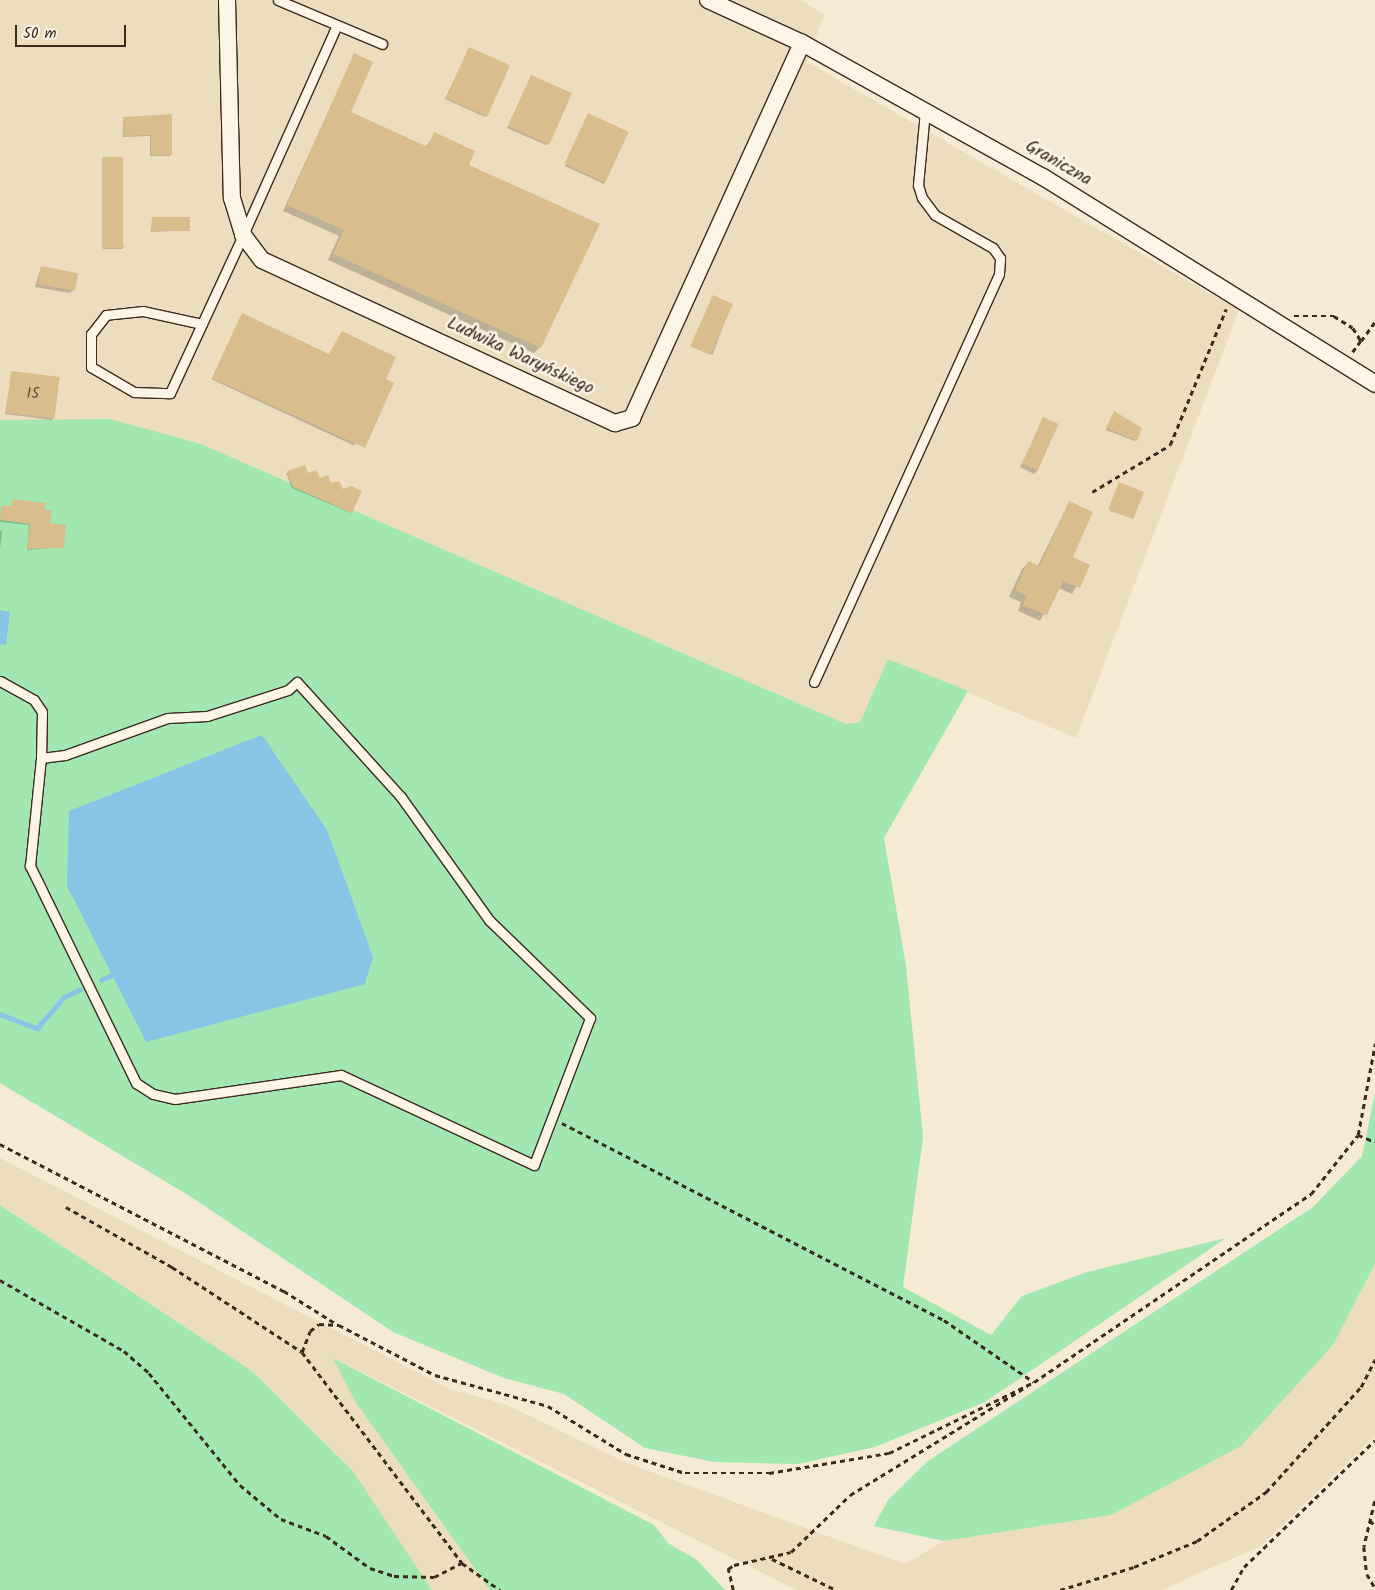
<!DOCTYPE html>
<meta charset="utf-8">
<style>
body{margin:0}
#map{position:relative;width:1375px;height:1590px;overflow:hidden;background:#f5ead3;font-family:Kalam,sans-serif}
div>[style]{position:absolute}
.built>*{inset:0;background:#ecddbe}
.green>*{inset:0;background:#a2e6b1}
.water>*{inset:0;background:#87c5e7}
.shadow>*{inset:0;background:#0003;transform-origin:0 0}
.stream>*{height:4.5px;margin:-2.25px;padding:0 2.25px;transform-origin:2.25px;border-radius:2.25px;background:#87c5e7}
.building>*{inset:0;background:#d8be8d;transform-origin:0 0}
.path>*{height:2.5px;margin-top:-1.25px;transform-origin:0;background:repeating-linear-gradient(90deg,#3b2a1e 0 5px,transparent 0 9px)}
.roads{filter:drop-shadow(1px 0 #3b2a1e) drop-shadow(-1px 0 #3b2a1e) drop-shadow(0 1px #3b2a1e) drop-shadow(0 -1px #3b2a1e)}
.service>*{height:9px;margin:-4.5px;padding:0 4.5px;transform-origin:4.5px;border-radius:4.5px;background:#fcf5e5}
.minor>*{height:16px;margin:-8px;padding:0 8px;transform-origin:8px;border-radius:8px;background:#fcf5e5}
span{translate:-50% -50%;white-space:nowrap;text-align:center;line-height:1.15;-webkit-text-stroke:5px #fcf5e5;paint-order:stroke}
.number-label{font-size:15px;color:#624f3a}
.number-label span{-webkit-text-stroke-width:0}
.street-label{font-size:18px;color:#3b2a1e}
.scale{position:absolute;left:15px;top:25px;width:111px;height:22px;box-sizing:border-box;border:2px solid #3b2a1e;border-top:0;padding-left:6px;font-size:15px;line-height:18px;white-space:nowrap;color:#3b2a1e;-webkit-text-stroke:4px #fcf5e5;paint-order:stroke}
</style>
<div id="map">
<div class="built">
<div style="clip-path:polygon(0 0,801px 0,824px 15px,807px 62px,1239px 310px,1076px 738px,888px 659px,860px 722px,846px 724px,201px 444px,46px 420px,0 420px)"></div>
<div style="clip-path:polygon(0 1158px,450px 1389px,507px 1405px,627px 1463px,905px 1564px,944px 1541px,1111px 1515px,1333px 1345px,1375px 1264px,1375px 1436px,1261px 1546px,1161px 1590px,797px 1590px,334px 1358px,356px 1403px,490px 1590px,432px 1590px,353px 1471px,252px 1371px,0 1205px)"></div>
</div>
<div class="green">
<div style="clip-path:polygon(110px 419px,201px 444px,846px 724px,860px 722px,888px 659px,968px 691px,884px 838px,906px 966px,923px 1137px,903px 1287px,991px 1335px,1022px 1296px,1087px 1272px,1226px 1238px,985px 1402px,875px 1447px,798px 1464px,714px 1462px,645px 1448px,564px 1394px,504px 1378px,393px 1332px,188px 1195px,0 1083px,0 420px)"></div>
<div style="clip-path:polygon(1375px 1093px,1375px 1264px,1333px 1345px,1241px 1446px,1111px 1515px,944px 1541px,874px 1526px,888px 1500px,928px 1461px,1313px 1207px,1362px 1156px)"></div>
<div style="clip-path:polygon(0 1205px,252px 1371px,353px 1471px,432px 1590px,0 1590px)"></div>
<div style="clip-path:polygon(333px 1358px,654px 1525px,668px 1543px,697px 1560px,725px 1590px,490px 1590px,356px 1403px)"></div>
</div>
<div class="water">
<div style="clip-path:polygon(0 610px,10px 612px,6px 645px,0 644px)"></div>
<div style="clip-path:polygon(262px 735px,327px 830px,373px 957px,365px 984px,146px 1042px,67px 886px,69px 811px)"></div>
</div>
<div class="shadow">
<div style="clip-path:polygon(469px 48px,486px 116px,485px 117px,445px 99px)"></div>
<div style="clip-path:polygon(354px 55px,349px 113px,426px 147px,435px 134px,467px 166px,540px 347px,534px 353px,328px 260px,339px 236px,283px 211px)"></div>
<div style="clip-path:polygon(531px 76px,548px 144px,546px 145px,507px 128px)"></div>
<div style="clip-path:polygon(171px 116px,170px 156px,150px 156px,150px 136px,123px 137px,123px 118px)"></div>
<div style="clip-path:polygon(587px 116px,605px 182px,604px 184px,565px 166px)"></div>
<div style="clip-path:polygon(103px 158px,124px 247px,122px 249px,103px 249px)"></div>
<div style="clip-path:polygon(152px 218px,189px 230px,151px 232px)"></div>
<div style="clip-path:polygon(41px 267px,73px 290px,70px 293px,35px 287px)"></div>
<div style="left:712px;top:298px;width:20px;height:53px;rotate:20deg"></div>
<div style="left:242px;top:314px;width:157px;height:72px;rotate:25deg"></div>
<div style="clip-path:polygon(12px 372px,53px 419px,52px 420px,5px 414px)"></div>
<div style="clip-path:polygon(1113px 414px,1136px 440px,1135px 441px,1106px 430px)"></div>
<div style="clip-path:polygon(1044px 419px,1038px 470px,1034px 474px,1020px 467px)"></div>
<div style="clip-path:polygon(286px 473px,307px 474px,342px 490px,351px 513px,292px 488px)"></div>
<div style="left:1118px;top:485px;width:25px;height:27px;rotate:18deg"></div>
<div style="clip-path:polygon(13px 501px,44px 511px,63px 547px,27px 550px,29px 525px,0 522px,1px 508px,11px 507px)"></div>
<div style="clip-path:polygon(1069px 503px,1071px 558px,1088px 566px,1072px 594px,1058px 588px,1040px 621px,1018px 611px,1021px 602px,1009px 597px,1022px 569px,1028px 563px,1037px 567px)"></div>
<div style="clip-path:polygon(0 531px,2px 531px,0 549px)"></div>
</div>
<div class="stream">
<div style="left:101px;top:980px;width:12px;rotate:-24deg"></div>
<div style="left:0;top:1014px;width:40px;rotate:21deg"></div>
<div style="left:37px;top:1028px;width:41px;rotate:-48.9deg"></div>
<div style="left:64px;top:997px;width:17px;rotate:-25deg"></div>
</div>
<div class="building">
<div style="left:469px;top:47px;width:45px;height:56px;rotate:24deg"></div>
<div style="clip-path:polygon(354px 53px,373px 62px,351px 112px,428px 147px,434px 132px,475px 151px,469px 165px,600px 224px,541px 348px,333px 254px,344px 230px,287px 205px)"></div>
<div style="left:531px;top:75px;width:45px;height:56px;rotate:24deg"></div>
<div style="left:588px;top:113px;width:45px;height:56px;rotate:25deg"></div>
<div style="clip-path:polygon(172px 114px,172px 155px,151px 155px,151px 135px,124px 136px,123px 117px)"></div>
<div style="left:102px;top:157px;width:21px;height:91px"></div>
<div style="left:152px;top:217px;width:38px;height:14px"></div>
<div style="left:41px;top:266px;width:38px;height:18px;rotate:11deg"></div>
<div style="left:713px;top:295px;width:22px;height:56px;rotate:24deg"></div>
<div style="clip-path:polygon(242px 313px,329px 354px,342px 331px,396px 357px,386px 379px,394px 383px,365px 448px,212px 378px)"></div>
<div style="left:11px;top:371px;width:49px;height:42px;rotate:7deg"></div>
<div style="clip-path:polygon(1114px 411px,1142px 428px,1137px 441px,1106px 428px)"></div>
<div style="left:1043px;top:417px;width:17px;height:51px;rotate:24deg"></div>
<div style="clip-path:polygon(305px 465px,308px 473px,316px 470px,320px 478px,328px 475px,331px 483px,339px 481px,343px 489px,351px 486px,362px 491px,352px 513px,293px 487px,287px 471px)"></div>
<div style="left:1119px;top:482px;width:27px;height:29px;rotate:22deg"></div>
<div style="clip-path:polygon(12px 499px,46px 503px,45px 510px,52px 510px,50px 523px,66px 525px,64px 548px,27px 549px,30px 524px,0 520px,2px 505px,12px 506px)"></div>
<div style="clip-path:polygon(1069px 501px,1093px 512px,1073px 557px,1090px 565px,1080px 588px,1063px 581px,1047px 615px,1023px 605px,1027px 596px,1015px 590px,1028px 561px,1040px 566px)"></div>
</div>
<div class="path">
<div style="left:1294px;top:316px;width:40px"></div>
<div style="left:1334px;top:316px;width:22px;rotate:32deg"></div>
<div style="left:1353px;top:328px;width:15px;rotate:58deg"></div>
<div style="left:1361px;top:341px;width:14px;rotate:126deg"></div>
<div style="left:1361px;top:341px;width:24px;rotate:-54deg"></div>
<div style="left:1092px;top:492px;width:91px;rotate:-31.1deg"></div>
<div style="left:1170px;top:445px;width:147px;rotate:-67.6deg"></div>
<div style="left:562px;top:1123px;width:430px;rotate:27.3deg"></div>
<div style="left:944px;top:1320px;width:109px;rotate:34.6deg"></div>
<div style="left:1358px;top:1135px;width:18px;rotate:22deg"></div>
<div style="left:0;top:1144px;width:320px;rotate:27.4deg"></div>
<div style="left:284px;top:1291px;width:64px;rotate:32.2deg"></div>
<div style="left:66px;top:1207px;width:122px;rotate:29.5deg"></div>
<div style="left:172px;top:1267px;width:155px;rotate:33.2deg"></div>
<div style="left:302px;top:1352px;width:265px;rotate:52.8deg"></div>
<div style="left:0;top:1280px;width:143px;rotate:29.8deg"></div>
<div style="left:124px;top:1351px;width:33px;rotate:41deg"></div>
<div style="left:149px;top:1373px;width:144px;rotate:50.9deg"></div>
<div style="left:240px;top:1485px;width:53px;rotate:39.7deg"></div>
<div style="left:281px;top:1519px;width:48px;rotate:20.7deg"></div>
<div style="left:326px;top:1536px;width:54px;rotate:36deg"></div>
<div style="left:370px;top:1568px;width:25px;rotate:18deg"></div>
<div style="left:394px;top:1576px;width:40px;rotate:1.4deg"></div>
<div style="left:434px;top:1577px;width:31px;rotate:-27deg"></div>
<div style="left:462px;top:1563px;width:47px;rotate:35.4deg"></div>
<div style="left:302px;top:1352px;width:22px;rotate:-69deg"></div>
<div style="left:310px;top:1331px;width:11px;rotate:-38deg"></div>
<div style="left:319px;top:1324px;width:20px;rotate:3deg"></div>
<div style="left:339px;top:1325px;width:108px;rotate:27.5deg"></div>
<div style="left:435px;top:1375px;width:117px;rotate:15.3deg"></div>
<div style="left:548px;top:1406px;width:92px;rotate:31.6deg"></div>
<div style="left:626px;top:1454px;width:62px;rotate:17.9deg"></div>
<div style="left:685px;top:1473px;width:84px"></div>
<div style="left:769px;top:1473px;width:122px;rotate:-9.5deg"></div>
<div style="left:889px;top:1453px;width:161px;rotate:-26.1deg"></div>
<div style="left:1034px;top:1382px;width:335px;rotate:-34.2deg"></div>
<div style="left:1311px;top:1194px;width:75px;rotate:-51.5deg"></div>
<div style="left:1358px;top:1135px;width:93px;rotate:-79.4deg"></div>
<div style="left:1375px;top:1501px;width:47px;rotate:103.4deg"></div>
<div style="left:1364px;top:1547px;width:27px;rotate:84deg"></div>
<div style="left:1367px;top:1574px;width:16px;rotate:60deg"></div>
<div style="left:1370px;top:1520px;width:8px;rotate:50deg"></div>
<div style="left:772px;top:1559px;width:71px;rotate:25.8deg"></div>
<div style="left:733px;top:1590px;width:22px;rotate:-103deg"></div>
<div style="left:728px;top:1569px;width:7px;rotate:-34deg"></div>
<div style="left:734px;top:1565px;width:58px;rotate:-12.8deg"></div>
<div style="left:791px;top:1552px;width:82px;rotate:-44deg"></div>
<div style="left:850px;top:1495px;width:208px;rotate:-31.6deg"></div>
<div style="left:1060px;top:1590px;width:77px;rotate:-17.3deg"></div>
<div style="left:1134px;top:1567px;width:68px;rotate:-22.4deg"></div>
<div style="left:1197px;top:1541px;width:85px;rotate:-35.4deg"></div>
<div style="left:1266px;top:1492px;width:142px;rotate:-47.9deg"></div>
<div style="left:1361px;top:1387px;width:31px;rotate:-63deg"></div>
<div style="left:1231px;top:1590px;width:26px;rotate:-61deg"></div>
<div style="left:1244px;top:1567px;width:182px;rotate:-44.1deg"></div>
</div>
<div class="roads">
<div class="service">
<div style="left:278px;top:0;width:113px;rotate:22.9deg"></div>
<div style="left:202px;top:324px;width:60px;rotate:-167.6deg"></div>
<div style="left:143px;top:311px;width:37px;rotate:174deg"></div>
<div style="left:106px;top:315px;width:24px;rotate:128deg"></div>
<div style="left:91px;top:334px;width:33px;rotate:90deg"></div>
<div style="left:91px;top:367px;width:50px;rotate:30.2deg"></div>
<div style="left:134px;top:392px;width:36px;rotate:2deg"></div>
<div style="left:170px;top:393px;width:174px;rotate:-65.2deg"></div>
<div style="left:243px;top:235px;width:230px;rotate:-65.9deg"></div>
<div style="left:0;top:681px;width:39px;rotate:29deg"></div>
<div style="left:34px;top:700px;width:14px;rotate:56deg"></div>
<div style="left:42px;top:712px;width:46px;rotate:91.2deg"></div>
<div style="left:41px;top:758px;width:24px;rotate:-7deg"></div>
<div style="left:65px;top:755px;width:109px;rotate:-19.8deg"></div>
<div style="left:168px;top:718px;width:39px;rotate:-3deg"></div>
<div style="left:207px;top:716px;width:85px;rotate:-17.8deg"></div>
<div style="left:288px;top:690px;width:12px;rotate:-42deg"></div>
<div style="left:297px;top:682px;width:155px;rotate:47.9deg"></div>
<div style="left:401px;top:797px;width:151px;rotate:54.4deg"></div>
<div style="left:489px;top:920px;width:141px;rotate:44.1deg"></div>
<div style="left:590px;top:1018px;width:157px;rotate:110.9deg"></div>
<div style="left:534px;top:1165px;width:213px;rotate:-155deg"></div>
<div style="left:341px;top:1075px;width:168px;rotate:171.8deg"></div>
<div style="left:175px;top:1099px;width:23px;rotate:-167deg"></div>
<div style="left:153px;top:1094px;width:20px;rotate:-147deg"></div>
<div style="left:136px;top:1083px;width:242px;rotate:-116deg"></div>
<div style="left:30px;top:866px;width:109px;rotate:-84.2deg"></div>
<div style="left:814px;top:682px;width:448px;rotate:-65.6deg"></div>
<div style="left:999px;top:274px;width:16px;rotate:-86deg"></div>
<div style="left:1000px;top:258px;width:12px;rotate:-125deg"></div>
<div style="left:993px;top:248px;width:67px;rotate:-150.4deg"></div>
<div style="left:935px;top:215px;width:21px;rotate:-127deg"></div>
<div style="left:922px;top:198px;width:14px;rotate:-107deg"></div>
<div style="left:918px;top:185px;width:74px;rotate:-84.6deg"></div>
</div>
<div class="minor">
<div style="left:227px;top:0;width:198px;rotate:88.6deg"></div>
<div style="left:232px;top:198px;width:39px;rotate:73deg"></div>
<div style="left:243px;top:235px;width:31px;rotate:53deg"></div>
<div style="left:262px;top:260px;width:389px;rotate:24.8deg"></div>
<div style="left:615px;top:423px;width:18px;rotate:-16deg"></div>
<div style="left:632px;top:418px;width:412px;rotate:-65.6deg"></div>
<div style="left:708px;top:0;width:103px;rotate:24.6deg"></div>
<div style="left:802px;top:43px;width:276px;rotate:29.1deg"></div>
<div style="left:1043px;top:177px;width:391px;rotate:31.9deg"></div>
</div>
</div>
<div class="number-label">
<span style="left:33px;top:395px">15</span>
</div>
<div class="street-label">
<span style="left:1058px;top:164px;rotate:30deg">Graniczna</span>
<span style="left:520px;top:357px;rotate:25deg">Ludwika Waryńskiego</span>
</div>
<div class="scale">50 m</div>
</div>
